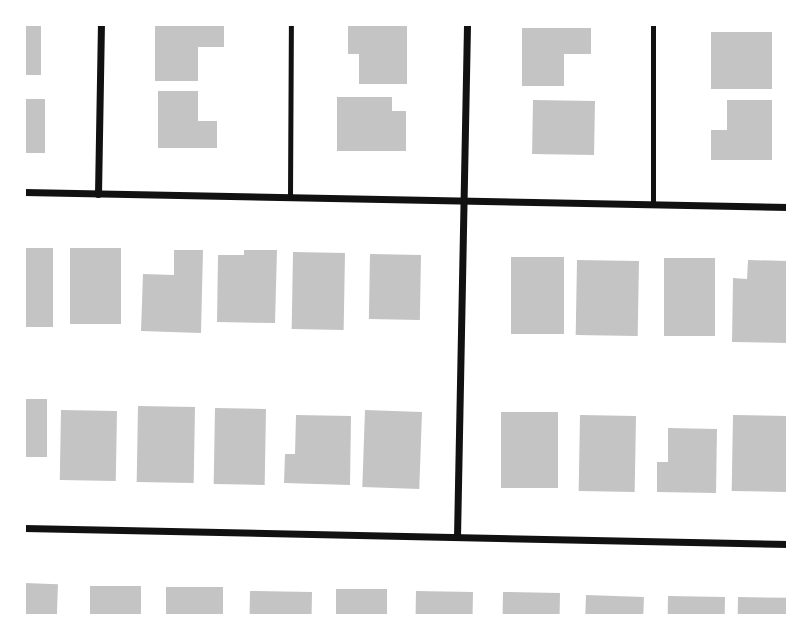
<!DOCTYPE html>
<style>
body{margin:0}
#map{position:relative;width:812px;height:640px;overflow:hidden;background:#fff;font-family:"DejaVu Sans",sans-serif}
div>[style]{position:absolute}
.building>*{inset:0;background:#c4c4c4;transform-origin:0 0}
.service>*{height:5px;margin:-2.5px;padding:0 2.5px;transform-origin:2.5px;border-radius:2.5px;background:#111}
.minor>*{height:7px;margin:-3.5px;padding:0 3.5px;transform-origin:3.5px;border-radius:3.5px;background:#111}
span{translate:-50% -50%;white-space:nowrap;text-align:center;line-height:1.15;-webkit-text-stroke:6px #fff;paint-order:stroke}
.frame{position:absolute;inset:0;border:26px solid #fff;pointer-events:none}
</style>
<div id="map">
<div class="building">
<div style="left:24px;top:24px;width:17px;height:51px"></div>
<div style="clip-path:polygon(155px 24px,224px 24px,224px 47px,198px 47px,198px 81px,155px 81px)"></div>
<div style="clip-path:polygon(348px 25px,407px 25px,407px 84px,359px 84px,359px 54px,348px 54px)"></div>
<div style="clip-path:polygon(522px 28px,591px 28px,591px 54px,564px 54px,564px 86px,522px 86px)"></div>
<div style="left:711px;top:32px;width:61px;height:57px"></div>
<div style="clip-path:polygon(158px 91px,198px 91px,198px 121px,217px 121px,217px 148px,158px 148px)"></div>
<div style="clip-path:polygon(337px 97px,392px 97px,392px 111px,406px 111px,406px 151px,337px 151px)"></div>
<div style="left:24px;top:99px;width:21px;height:54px"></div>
<div style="left:533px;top:100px;width:62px;height:54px;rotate:1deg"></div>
<div style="clip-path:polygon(727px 100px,772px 100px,772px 160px,711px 160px,711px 130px,727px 130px)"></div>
<div style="left:24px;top:248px;width:29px;height:79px"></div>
<div style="left:70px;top:248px;width:51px;height:76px"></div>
<div style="clip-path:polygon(174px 250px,203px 250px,201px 333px,141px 331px,143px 274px,174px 275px)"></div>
<div style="clip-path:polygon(244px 250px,277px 250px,275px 323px,217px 322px,218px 255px,244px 255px)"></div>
<div style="left:293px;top:252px;width:52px;height:77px;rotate:1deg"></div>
<div style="left:370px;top:254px;width:51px;height:65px;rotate:1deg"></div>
<div style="left:511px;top:257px;width:53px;height:77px"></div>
<div style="left:664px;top:258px;width:51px;height:78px"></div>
<div style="left:577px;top:260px;width:62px;height:75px;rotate:1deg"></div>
<div style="clip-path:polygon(748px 260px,788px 261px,788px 343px,732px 342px,733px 278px,747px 279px)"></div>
<div style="left:24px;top:399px;width:23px;height:58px"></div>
<div style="left:138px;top:406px;width:57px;height:76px;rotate:1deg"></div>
<div style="left:215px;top:408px;width:51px;height:76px;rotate:1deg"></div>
<div style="left:61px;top:410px;width:56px;height:70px;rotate:1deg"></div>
<div style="left:365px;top:410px;width:57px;height:77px;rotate:2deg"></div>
<div style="left:501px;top:412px;width:57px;height:76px"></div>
<div style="clip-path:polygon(296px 415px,351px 416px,350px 485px,284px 483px,285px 454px,295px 454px)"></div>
<div style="left:580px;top:415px;width:56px;height:76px;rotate:1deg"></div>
<div style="left:733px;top:415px;width:55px;height:76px;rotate:1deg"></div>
<div style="clip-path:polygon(668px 428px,717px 429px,716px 493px,657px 492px,657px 462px,668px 462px)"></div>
<div style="left:24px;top:583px;width:34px;height:33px;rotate:2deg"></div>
<div style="left:90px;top:586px;width:51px;height:30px"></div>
<div style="left:223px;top:587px;width:29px;height:57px;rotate:90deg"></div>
<div style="left:336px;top:589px;width:51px;height:27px"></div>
<div style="left:250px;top:591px;width:62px;height:25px;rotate:1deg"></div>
<div style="left:416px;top:591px;width:57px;height:25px;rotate:1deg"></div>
<div style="left:503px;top:592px;width:57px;height:24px;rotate:1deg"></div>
<div style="left:586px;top:595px;width:58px;height:21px;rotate:2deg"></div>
<div style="left:668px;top:596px;width:57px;height:20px;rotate:1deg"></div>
<div style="left:738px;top:597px;width:50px;height:19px;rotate:1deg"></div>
</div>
<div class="service">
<div style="left:290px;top:197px;width:173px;rotate:-89.7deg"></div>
<div style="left:653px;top:204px;width:180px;rotate:-90deg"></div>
</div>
<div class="minor">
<div style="left:24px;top:192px;width:764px;rotate:1.12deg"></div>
<div style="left:98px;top:194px;width:170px;rotate:-89deg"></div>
<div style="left:24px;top:528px;width:764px;rotate:1.2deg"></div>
<div style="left:457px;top:537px;width:513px;rotate:-88.88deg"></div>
</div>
<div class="frame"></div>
</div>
